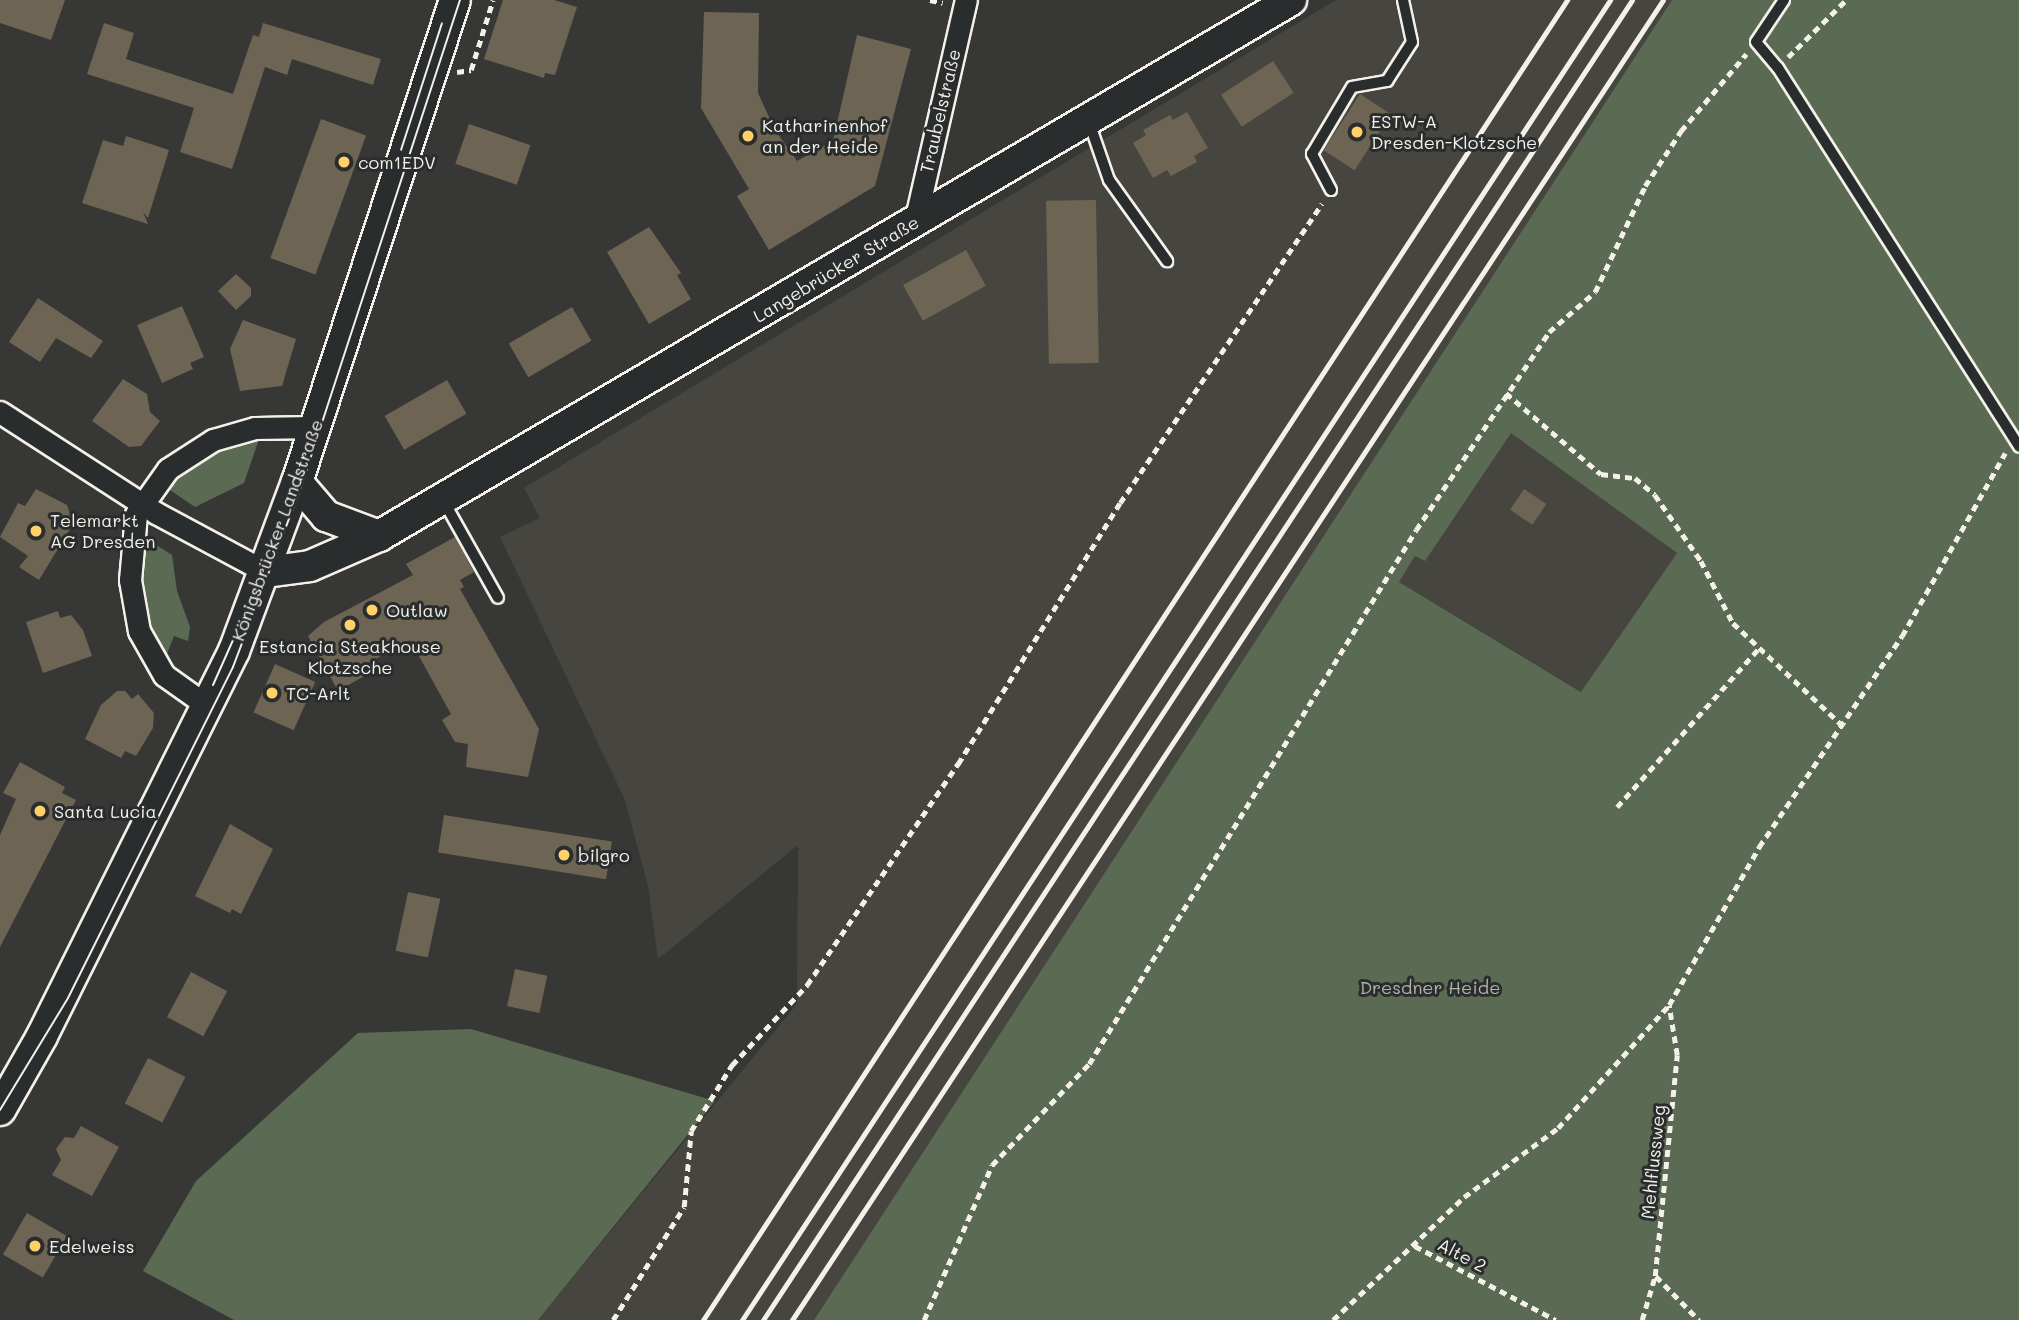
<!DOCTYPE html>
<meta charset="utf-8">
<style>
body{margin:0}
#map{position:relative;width:2019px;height:1320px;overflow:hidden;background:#373836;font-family:Mali,sans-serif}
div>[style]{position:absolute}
.built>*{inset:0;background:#47453f}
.green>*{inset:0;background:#5b6a52}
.building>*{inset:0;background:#6d6454;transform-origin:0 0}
.path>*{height:4.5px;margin-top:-2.25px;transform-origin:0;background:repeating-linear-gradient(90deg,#f4f1e8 0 7px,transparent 0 12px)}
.roads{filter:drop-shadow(2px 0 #f4f1e8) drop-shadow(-2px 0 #f4f1e8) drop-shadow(0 2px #f4f1e8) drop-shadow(0 -2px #f4f1e8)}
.service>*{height:10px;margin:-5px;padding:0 5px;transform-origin:5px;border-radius:5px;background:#2a2d2e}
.minor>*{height:21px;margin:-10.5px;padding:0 10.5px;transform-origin:10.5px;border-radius:10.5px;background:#2a2d2e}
.secondary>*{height:30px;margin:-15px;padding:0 15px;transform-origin:15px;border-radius:15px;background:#2a2d2e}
.tram>*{height:2px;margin:-1px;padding:0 1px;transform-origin:1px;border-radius:1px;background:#f4f1e8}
.rail>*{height:5px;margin:-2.5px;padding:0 2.5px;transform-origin:2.5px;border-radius:2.5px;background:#f4f1e8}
.dots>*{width:19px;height:19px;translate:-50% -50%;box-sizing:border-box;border:4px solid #2a2d2e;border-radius:50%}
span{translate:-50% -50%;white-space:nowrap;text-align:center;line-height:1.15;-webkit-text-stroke:6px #2a2d2e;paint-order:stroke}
.street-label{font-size:18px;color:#f4f1e8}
.poi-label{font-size:18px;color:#f4f1e8}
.left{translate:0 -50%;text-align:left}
.park-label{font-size:18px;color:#afb4a4}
</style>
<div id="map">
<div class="built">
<div style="clip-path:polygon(1336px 0,1672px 0,814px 1320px,538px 1320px,797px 1004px,798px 845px,658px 959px,648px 886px,625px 800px,500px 537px,540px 518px,524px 488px)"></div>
<div style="clip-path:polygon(1511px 432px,1677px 553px,1582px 692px,1399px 582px,1415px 556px,1425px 560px)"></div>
</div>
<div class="green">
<div style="clip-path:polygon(evenodd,1672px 0,2019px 0,2019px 1320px,814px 1320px,1672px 0,1511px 433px,1677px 553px,1581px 692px,1399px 582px,1415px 556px,1425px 561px,1511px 433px)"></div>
<div style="clip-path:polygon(260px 436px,244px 483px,195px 507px,164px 486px,185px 464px,216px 445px)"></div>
<div style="clip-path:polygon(139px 534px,172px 555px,177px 591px,190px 627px,188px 641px,174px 636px,165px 659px,146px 634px,136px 601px)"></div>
<div style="clip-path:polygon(471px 1029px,715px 1101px,538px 1320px,234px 1320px,143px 1271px,196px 1181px,358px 1033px)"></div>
</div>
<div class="building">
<div style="clip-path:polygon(0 0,65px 0,51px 40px,0 23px)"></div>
<div style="clip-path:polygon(503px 0,554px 0,577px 7px,555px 75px,545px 73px,544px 78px,484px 59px)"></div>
<div style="clip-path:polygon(704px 12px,759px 13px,758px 93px,775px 130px,797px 161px,833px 141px,857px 35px,911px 49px,875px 186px,769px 250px,737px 196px,749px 189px,701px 108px)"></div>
<div style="clip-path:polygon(104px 23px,134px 33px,126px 59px,233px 94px,253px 35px,259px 37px,263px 23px,381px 59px,373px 85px,292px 59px,287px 75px,265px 67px,232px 169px,180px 152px,194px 108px,87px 74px)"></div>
<div style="left:1273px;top:61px;width:38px;height:62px;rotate:57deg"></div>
<div style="left:1360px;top:94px;width:37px;height:67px;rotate:33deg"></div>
<div style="clip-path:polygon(1187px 112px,1208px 148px,1194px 156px,1197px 162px,1171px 176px,1167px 170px,1153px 178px,1133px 143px,1146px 135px,1143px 130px,1170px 115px,1173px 120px)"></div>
<div style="left:321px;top:119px;width:48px;height:148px;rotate:20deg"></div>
<div style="left:469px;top:124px;width:65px;height:42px;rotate:19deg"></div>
<div style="clip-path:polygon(126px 136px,169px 150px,148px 218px,143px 212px,148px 224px,82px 203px,103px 140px,123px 146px)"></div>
<div style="left:1096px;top:200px;width:163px;height:50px;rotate:89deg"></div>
<div style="clip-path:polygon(649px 227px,681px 273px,677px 275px,691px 299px,649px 324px,607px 252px)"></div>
<div style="left:966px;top:250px;width:41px;height:72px;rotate:61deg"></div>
<div style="clip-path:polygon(236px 274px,251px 288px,251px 296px,236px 310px,218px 291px)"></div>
<div style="clip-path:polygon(38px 298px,103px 341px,91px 358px,56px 338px,40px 362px,9px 342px)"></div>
<div style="clip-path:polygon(182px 306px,204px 357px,190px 363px,193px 369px,162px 383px,137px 325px)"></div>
<div style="left:572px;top:307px;width:39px;height:73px;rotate:60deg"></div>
<div style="clip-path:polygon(243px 320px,296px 339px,282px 386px,240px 391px,230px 349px)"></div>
<div style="clip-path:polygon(123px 379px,147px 394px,150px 412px,160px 421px,141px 446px,129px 447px,92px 421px)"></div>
<div style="left:447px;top:380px;width:39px;height:72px;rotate:60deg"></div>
<div style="clip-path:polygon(36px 489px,67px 505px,73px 524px,39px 580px,19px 567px,28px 556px,0 537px,18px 503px,25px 506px)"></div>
<div style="left:1524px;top:489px;width:27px;height:25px;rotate:34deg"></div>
<div style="clip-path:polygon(455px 537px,474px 572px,460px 580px,464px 587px,460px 589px,539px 729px,528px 777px,466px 767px,468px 744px,455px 742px,442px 720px,451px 714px,410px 640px,361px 667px,366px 675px,338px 691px,308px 636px,324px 622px,413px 575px,406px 564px)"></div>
<div style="clip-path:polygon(58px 611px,60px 618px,71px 615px,83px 630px,92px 656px,43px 673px,26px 622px)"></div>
<div style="left:275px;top:664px;width:44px;height:53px;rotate:24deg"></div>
<div style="clip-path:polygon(117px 691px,125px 691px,132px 699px,138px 694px,154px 713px,153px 728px,136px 756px,125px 751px,121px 758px,85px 739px,101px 705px)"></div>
<div style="clip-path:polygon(20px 762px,65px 787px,62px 793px,76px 800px,0 947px,0 835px,16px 799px,3px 793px)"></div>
<div style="left:444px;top:815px;width:170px;height:38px;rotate:9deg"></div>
<div style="clip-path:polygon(230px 824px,273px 849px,241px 914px,232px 909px,230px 913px,195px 896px)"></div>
<div style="left:408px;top:892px;width:33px;height:60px;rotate:12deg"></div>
<div style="left:515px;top:969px;width:33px;height:38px;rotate:12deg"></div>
<div style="left:191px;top:972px;width:41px;height:51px;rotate:28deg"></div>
<div style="left:148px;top:1058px;width:42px;height:51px;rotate:27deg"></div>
<div style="clip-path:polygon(81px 1126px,119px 1147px,92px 1196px,52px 1175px,61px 1160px,56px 1149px,65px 1137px,74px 1138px)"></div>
<div style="left:27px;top:1213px;width:46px;height:48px;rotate:30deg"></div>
</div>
<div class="path">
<div style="left:930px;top:0;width:13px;rotate:13deg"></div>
<div style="left:1788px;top:57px;width:81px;rotate:-44.5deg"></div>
<div style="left:457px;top:72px;width:14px;rotate:-8deg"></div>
<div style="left:471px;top:70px;width:73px;rotate:-72.6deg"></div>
<div style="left:1506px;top:393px;width:125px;rotate:40.5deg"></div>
<div style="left:1601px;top:474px;width:34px;rotate:7deg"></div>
<div style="left:1635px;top:478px;width:26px;rotate:40deg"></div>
<div style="left:1655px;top:495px;width:80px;rotate:55.1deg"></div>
<div style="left:1701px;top:561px;width:70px;rotate:62.7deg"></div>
<div style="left:1733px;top:623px;width:149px;rotate:43.1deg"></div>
<div style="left:1617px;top:807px;width:213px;rotate:-48.2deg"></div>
<div style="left:1415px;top:1246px;width:159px;rotate:27.7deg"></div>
<div style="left:1656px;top:1276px;width:62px;rotate:45.7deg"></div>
<div style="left:613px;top:1320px;width:133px;rotate:-57.9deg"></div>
<div style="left:684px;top:1207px;width:76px;rotate:-84.7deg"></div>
<div style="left:691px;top:1131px;width:78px;rotate:-58.2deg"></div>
<div style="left:732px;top:1065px;width:110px;rotate:-46.8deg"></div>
<div style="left:807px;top:985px;width:268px;rotate:-55.7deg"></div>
<div style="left:958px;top:764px;width:307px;rotate:-58.2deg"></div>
<div style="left:1120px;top:503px;width:361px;rotate:-56deg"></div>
<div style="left:924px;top:1320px;width:169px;rotate:-66.3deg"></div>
<div style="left:992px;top:1165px;width:140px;rotate:-46.2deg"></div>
<div style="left:1089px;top:1064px;width:626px;rotate:-58.52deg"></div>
<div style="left:1416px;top:530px;width:239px;rotate:-56.1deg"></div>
<div style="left:1549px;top:332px;width:61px;rotate:-41deg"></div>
<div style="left:1595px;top:292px;width:117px;rotate:-64.7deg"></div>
<div style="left:1645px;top:186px;width:66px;rotate:-56.8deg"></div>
<div style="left:1681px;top:131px;width:101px;rotate:-49.8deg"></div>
<div style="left:1333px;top:1320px;width:180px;rotate:-43.2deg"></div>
<div style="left:1464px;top:1197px;width:117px;rotate:-36.3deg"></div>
<div style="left:1558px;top:1128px;width:166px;rotate:-47.9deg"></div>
<div style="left:1669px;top:1005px;width:182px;rotate:-60.3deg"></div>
<div style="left:1759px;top:847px;width:255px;rotate:-55.9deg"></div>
<div style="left:1902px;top:636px;width:210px;rotate:-60.6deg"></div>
<div style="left:1642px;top:1320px;width:46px;rotate:-73.5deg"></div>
<div style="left:1655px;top:1276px;width:222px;rotate:-84.3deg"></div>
<div style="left:1677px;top:1055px;width:50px;rotate:-99.3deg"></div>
</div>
<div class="roads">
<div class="service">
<div style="left:1784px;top:0;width:50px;rotate:123.7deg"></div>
<div style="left:1756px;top:42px;width:34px;rotate:50deg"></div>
<div style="left:1778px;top:68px;width:449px;rotate:57.5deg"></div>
<div style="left:1089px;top:122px;width:61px;rotate:71deg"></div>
<div style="left:1109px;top:180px;width:100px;rotate:54.4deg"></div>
<div style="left:1331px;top:190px;width:41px;rotate:-117.8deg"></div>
<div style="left:1312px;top:154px;width:78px;rotate:-59.2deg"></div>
<div style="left:1352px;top:87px;width:36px;rotate:-10deg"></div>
<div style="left:1387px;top:81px;width:46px;rotate:-57.3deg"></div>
<div style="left:1412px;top:42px;width:43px;rotate:-102.1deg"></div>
<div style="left:443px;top:500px;width:112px;rotate:60.7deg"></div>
</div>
<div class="minor">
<div style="left:915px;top:222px;width:228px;rotate:-77.1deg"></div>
<div style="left:0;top:412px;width:186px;rotate:32.9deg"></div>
<div style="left:156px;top:513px;width:125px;rotate:28.2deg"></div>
<div style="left:209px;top:707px;width:55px;rotate:-144.6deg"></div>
<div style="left:164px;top:675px;width:51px;rotate:-119.6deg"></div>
<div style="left:139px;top:631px;width:52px;rotate:-100deg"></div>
<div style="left:130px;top:580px;width:66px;rotate:-84.8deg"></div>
<div style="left:136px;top:514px;width:55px;rotate:-54.6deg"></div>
<div style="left:168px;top:469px;width:54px;rotate:-32.8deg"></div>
<div style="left:213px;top:440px;width:44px;rotate:-15.9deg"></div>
<div style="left:255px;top:428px;width:59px;rotate:-1deg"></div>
</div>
<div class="secondary">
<div style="left:297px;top:482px;width:45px;rotate:49.5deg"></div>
<div style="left:326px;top:516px;width:57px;rotate:20.7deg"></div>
<div style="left:266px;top:572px;width:44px;rotate:-7.8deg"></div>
<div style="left:310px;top:566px;width:75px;rotate:-23.5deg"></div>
<div style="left:379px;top:536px;width:1058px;rotate:-30.44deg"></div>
<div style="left:0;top:1110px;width:85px;rotate:-60.4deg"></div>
<div style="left:42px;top:1036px;width:430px;rotate:-63.5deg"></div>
<div style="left:234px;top:651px;width:180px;rotate:-69.6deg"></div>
<div style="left:297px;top:482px;width:507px;rotate:-71.85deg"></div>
</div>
</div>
<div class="tram">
<div style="left:401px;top:150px;width:133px;rotate:-72.1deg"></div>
<div style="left:213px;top:685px;width:49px;rotate:-66deg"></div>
<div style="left:0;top:1110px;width:131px;rotate:-58.7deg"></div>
<div style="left:68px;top:998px;width:370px;rotate:-63.5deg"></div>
<div style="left:233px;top:667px;width:192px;rotate:-69.3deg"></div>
<div style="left:301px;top:487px;width:512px;rotate:-71.92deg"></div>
</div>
<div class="rail">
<div style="left:703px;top:1320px;width:1578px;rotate:-56.79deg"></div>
<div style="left:742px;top:1320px;width:1580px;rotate:-56.67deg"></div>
<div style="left:763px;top:1320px;width:1580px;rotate:-56.64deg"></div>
<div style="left:792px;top:1320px;width:1581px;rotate:-56.58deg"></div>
</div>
<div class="dots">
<div style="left:1357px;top:132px;background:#ffd166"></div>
<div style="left:748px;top:136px;background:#ffd166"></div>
<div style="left:344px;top:162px;background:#ffd166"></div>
<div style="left:36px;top:531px;background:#ffd166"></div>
<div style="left:372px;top:610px;background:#ffd166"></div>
<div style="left:350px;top:625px;background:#ffd166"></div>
<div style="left:272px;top:693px;background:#ffd166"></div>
<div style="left:40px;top:811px;background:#ffd166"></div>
<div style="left:564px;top:855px;background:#ffd166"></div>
<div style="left:35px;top:1246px;background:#ffd166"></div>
</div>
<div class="street-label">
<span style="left:940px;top:111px;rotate:-77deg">Traubelstraße</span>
<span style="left:836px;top:269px;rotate:-31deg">Langebrücker Straße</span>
<span style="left:277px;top:530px;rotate:-70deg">Königsbrücker Landstraße</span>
<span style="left:1653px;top:1162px;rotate:-84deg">Mehlflussweg</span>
<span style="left:1462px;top:1255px;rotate:28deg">Alte 2</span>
</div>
<div class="poi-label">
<span class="left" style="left:1371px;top:132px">ESTW-A<br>Dresden-Klotzsche</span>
<span class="left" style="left:762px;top:136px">Katharinenhof<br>an der Heide</span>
<span class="left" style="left:358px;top:162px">com1EDV</span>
<span class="left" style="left:50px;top:531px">Telemarkt<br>AG Dresden</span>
<span class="left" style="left:386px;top:610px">Outlaw</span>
<span style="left:350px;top:657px">Estancia Steakhouse<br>Klotzsche</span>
<span class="left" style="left:286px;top:693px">TC-Arlt</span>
<span class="left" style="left:54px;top:811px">Santa Lucia</span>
<span class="left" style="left:578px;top:855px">bilgro</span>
<span class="left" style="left:49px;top:1246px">Edelweiss</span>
</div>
<div class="park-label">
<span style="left:1430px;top:987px">Dresdner Heide</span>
</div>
</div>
